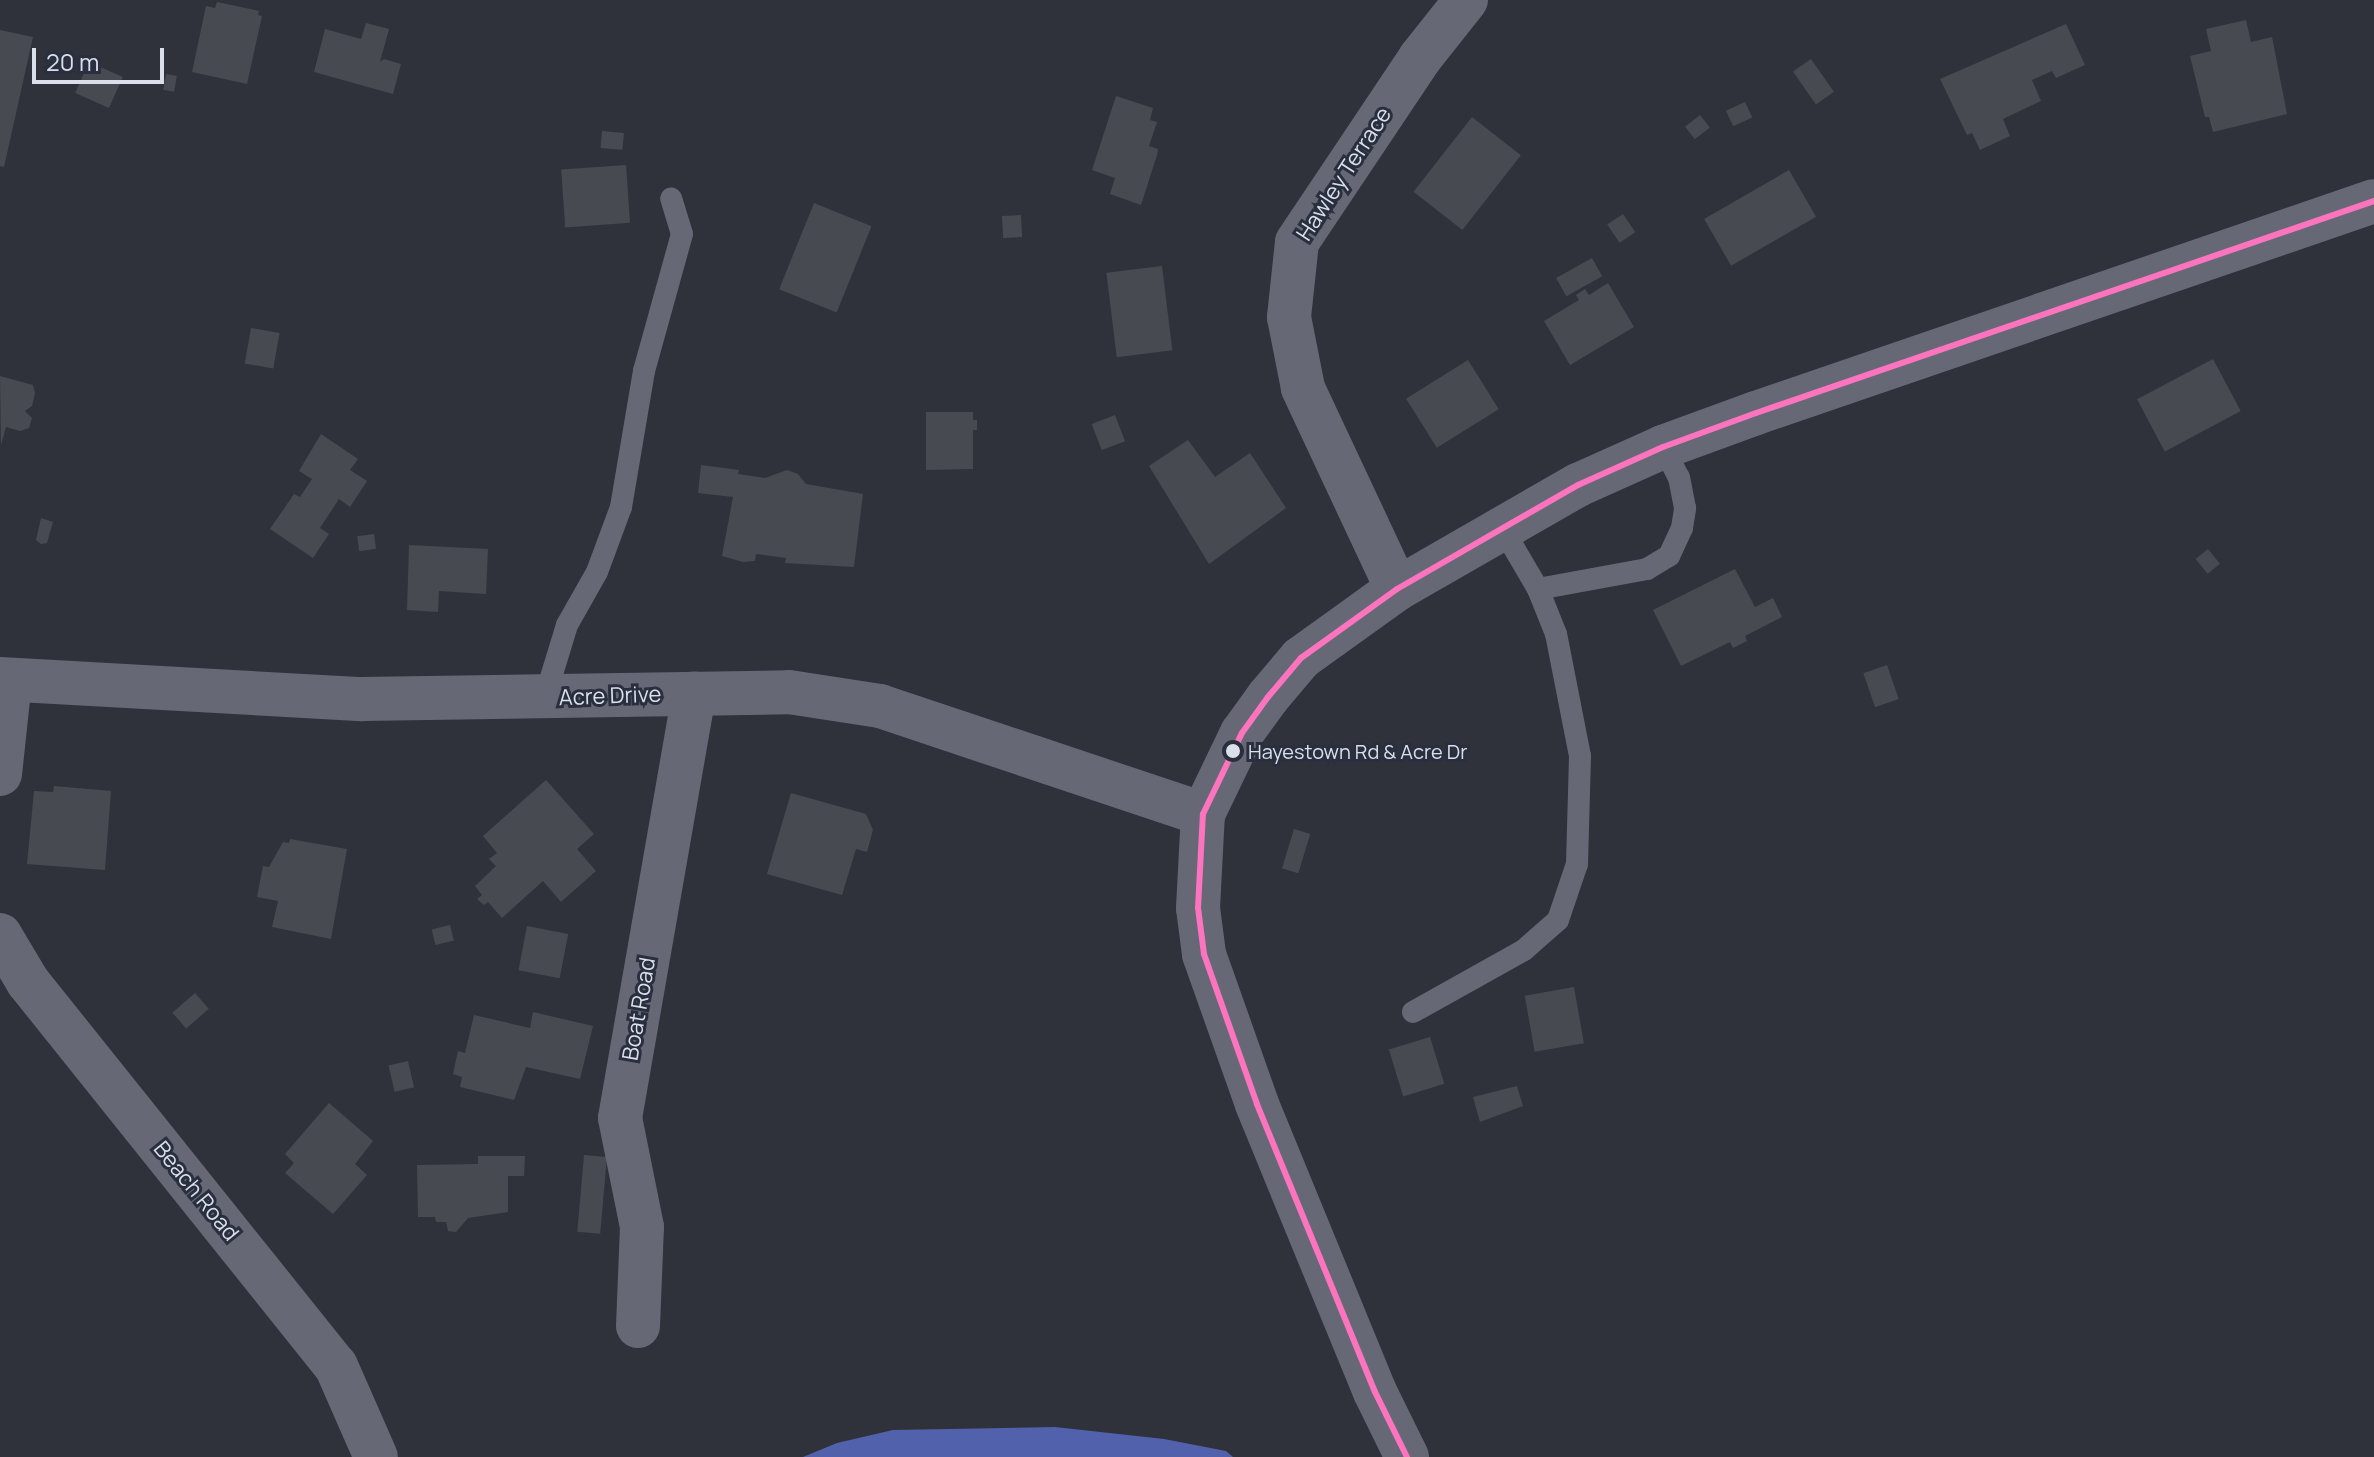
<!DOCTYPE html>
<style>
body{margin:0}
#map{position:relative;width:2374px;height:1457px;overflow:hidden;background:#2f323b;font-family:Manrope,sans-serif}
div>[style]{position:absolute}
.water>*{inset:0;background:#5261ac}
.building>*{inset:0;background:#484a52;transform-origin:0 0}
.service>*{height:22px;margin:-11px;padding:0 11px;transform-origin:11px;border-radius:11px;background:#666975}
.minor>*{height:44px;margin:-22px;padding:0 22px;transform-origin:22px;border-radius:22px;background:#666975}
.tertiary>*{height:44px;margin:-22px;padding:0 22px;transform-origin:22px;border-radius:22px;background:#666975}
.bus-1>*{height:6px;margin:-3px;padding:0 3px;transform-origin:3px;border-radius:3px;background:#fc73be}
.dots>*{width:22px;height:22px;translate:-50% -50%;box-sizing:border-box;border:4px solid #2a2f40;border-radius:50%}
span{translate:-50% -50%;white-space:nowrap;text-align:center;line-height:1.15;-webkit-text-stroke:6px #2a2f40;paint-order:stroke}
.bus-label{font-size:20px;color:#dbdfea}
.left{translate:0 -50%;text-align:left}
.street-label{font-size:22px;color:#dbdfea}
.scale{position:absolute;left:32px;top:48px;width:132px;height:36px;box-sizing:border-box;border:4px solid #dbdfea;border-top:0;padding-left:10px;font-size:24px;line-height:28px;white-space:nowrap;color:#dbdfea;-webkit-text-stroke:6px #2a2f40;paint-order:stroke}
</style>
<div id="map">
<div class="water">
<div style="clip-path:polygon(1055px 1427px,1164px 1439px,1226px 1451px,1233px 1457px,803px 1457px,837px 1443px,893px 1430px)"></div>
</div>
<div class="building">
<div style="clip-path:polygon(217px 2px,259px 11px,258px 15px,262px 16px,247px 84px,192px 72px,206px 6px,215px 8px)"></div>
<div style="clip-path:polygon(2246px 20px,2251px 42px,2272px 37px,2287px 114px,2213px 132px,2209px 117px,2205px 117px,2190px 56px,2211px 51px,2206px 29px)"></div>
<div style="clip-path:polygon(366px 23px,389px 29px,380px 62px,384px 59px,401px 64px,393px 94px,314px 72px,325px 29px,361px 39px)"></div>
<div style="clip-path:polygon(2066px 24px,2085px 65px,2056px 78px,2052px 71px,2032px 80px,2041px 101px,2003px 119px,2010px 136px,1980px 150px,1972px 133px,1967px 135px,1940px 79px)"></div>
<div style="clip-path:polygon(0 30px,33px 37px,4px 167px,0 166px)"></div>
<div style="left:1811px;top:59px;width:40px;height:22px;rotate:55deg"></div>
<div style="left:89px;top:62px;width:37px;height:34px;rotate:24deg"></div>
<div style="left:166px;top:74px;width:11px;height:16px;rotate:10deg"></div>
<div style="clip-path:polygon(1116px 96px,1153px 108px,1150px 120px,1157px 122px,1149px 146px,1158px 149px,1157px 155px,1141px 205px,1110px 194px,1115px 178px,1092px 170px)"></div>
<div style="left:1745px;top:102px;width:17px;height:21px;rotate:65deg"></div>
<div style="left:1700px;top:115px;width:16px;height:19px;rotate:52deg"></div>
<div style="left:1472px;top:117px;width:62px;height:95px;rotate:38deg"></div>
<div style="left:602px;top:131px;width:22px;height:17px;rotate:5deg"></div>
<div style="left:626px;top:165px;width:58px;height:65px;rotate:86deg"></div>
<div style="left:1789px;top:170px;width:54px;height:98px;rotate:60deg"></div>
<div style="left:814px;top:203px;width:62px;height:93px;rotate:22deg"></div>
<div style="left:1623px;top:214px;width:22px;height:19px;rotate:56deg"></div>
<div style="left:1021px;top:215px;width:22px;height:19px;rotate:87deg"></div>
<div style="left:1592px;top:258px;width:21px;height:41px;rotate:61deg"></div>
<div style="left:1162px;top:266px;width:85px;height:56px;rotate:83deg"></div>
<div style="clip-path:polygon(1608px 283px,1634px 327px,1570px 365px,1544px 321px,1579px 300px,1576px 295px,1585px 289px,1589px 295px)"></div>
<div style="left:251px;top:328px;width:29px;height:36px;rotate:10deg"></div>
<div style="left:2213px;top:359px;width:59px;height:86px;rotate:62deg"></div>
<div style="left:1468px;top:360px;width:58px;height:73px;rotate:58deg"></div>
<div style="clip-path:polygon(0 376px,33px 385px,35px 393px,32px 406px,25px 411px,32px 418px,29px 428px,20px 431px,6px 427px,1px 445px)"></div>
<div style="clip-path:polygon(926px 412px,973px 412px,973px 420px,977px 420px,977px 430px,973px 430px,973px 469px,926px 470px)"></div>
<div style="left:1115px;top:415px;width:28px;height:25px;rotate:69deg"></div>
<div style="clip-path:polygon(321px 434px,358px 459px,350px 470px,367px 481px,350px 507px,339px 499px,320px 528px,329px 534px,313px 558px,270px 529px,294px 494px,300px 497px,312px 479px,299px 471px)"></div>
<div style="clip-path:polygon(1188px 440px,1215px 477px,1250px 453px,1286px 508px,1209px 564px,1149px 466px)"></div>
<div style="clip-path:polygon(701px 465px,739px 470px,738px 474px,765px 478px,787px 470px,798px 474px,806px 484px,863px 494px,854px 567px,785px 563px,786px 558px,756px 554px,755px 561px,743px 562px,722px 556px,733px 497px,698px 493px)"></div>
<div style="clip-path:polygon(41px 518px,53px 522px,47px 543px,41px 544px,36px 540px)"></div>
<div style="left:374px;top:534px;width:15px;height:17px;rotate:82deg"></div>
<div style="clip-path:polygon(409px 545px,488px 549px,486px 594px,439px 591px,438px 612px,407px 610px)"></div>
<div style="left:2208px;top:549px;width:19px;height:16px;rotate:51deg"></div>
<div style="clip-path:polygon(1735px 569px,1755px 607px,1773px 598px,1782px 617px,1745px 636px,1747px 641px,1733px 648px,1730px 642px,1681px 666px,1653px 610px)"></div>
<div style="left:1887px;top:665px;width:36px;height:25px;rotate:71deg"></div>
<div style="clip-path:polygon(546px 780px,594px 834px,577px 849px,596px 871px,561px 902px,543px 881px,502px 918px,488px 902px,484px 905px,477px 899px,482px 895px,475px 886px,496px 866px,489px 859px,497px 853px,483px 836px)"></div>
<div style="clip-path:polygon(54px 786px,111px 791px,105px 870px,27px 864px,34px 791px,53px 792px)"></div>
<div style="clip-path:polygon(791px 793px,866px 814px,873px 830px,867px 852px,856px 849px,842px 895px,767px 874px)"></div>
<div style="left:1294px;top:829px;width:17px;height:41px;rotate:17deg"></div>
<div style="clip-path:polygon(290px 839px,347px 849px,331px 939px,272px 927px,278px 901px,257px 897px,263px 866px,269px 867px,283px 842px,289px 843px)"></div>
<div style="left:450px;top:925px;width:16px;height:19px;rotate:76deg"></div>
<div style="left:527px;top:926px;width:42px;height:45px;rotate:11deg"></div>
<div style="left:1574px;top:987px;width:57px;height:50px;rotate:80deg"></div>
<div style="left:195px;top:993px;width:21px;height:30px;rotate:49deg"></div>
<div style="clip-path:polygon(533px 1012px,593px 1026px,580px 1079px,526px 1067px,514px 1100px,460px 1087px,462px 1077px,453px 1074px,458px 1051px,465px 1053px,474px 1015px,530px 1028px)"></div>
<div style="left:1430px;top:1037px;width:49px;height:43px;rotate:73deg"></div>
<div style="left:408px;top:1061px;width:27px;height:20px;rotate:77deg"></div>
<div style="clip-path:polygon(1517px 1086px,1523px 1106px,1480px 1122px,1473px 1097px)"></div>
<div style="clip-path:polygon(329px 1103px,373px 1141px,355px 1164px,367px 1175px,333px 1214px,285px 1173px,294px 1163px,285px 1154px)"></div>
<div style="left:584px;top:1155px;width:23px;height:77px;rotate:5deg"></div>
<div style="clip-path:polygon(478px 1156px,525px 1156px,524px 1176px,508px 1176px,508px 1212px,468px 1218px,456px 1232px,448px 1231px,446px 1222px,436px 1222px,435px 1217px,418px 1217px,417px 1165px,478px 1164px)"></div>
</div>
<div class="service">
<div style="left:1538px;top:589px;width:111px;rotate:-10.4deg"></div>
<div style="left:1647px;top:569px;width:26px;rotate:-31deg"></div>
<div style="left:1669px;top:556px;width:31px;rotate:-65deg"></div>
<div style="left:1682px;top:528px;width:20px;rotate:-81deg"></div>
<div style="left:1685px;top:508px;width:31px;rotate:-101deg"></div>
<div style="left:1679px;top:478px;width:35px;rotate:-117deg"></div>
<div style="left:545px;top:697px;width:75px;rotate:-73deg"></div>
<div style="left:567px;top:625px;width:61px;rotate:-60.5deg"></div>
<div style="left:597px;top:572px;width:69px;rotate:-69.7deg"></div>
<div style="left:621px;top:507px;width:138px;rotate:-80.4deg"></div>
<div style="left:644px;top:371px;width:142px;rotate:-74.5deg"></div>
<div style="left:682px;top:234px;width:37px;rotate:-107deg"></div>
<div style="left:1413px;top:1012px;width:127px;rotate:-29.2deg"></div>
<div style="left:1524px;top:950px;width:45px;rotate:-41.4deg"></div>
<div style="left:1558px;top:920px;width:59px;rotate:-71.3deg"></div>
<div style="left:1577px;top:864px;width:108px;rotate:-88.4deg"></div>
<div style="left:1580px;top:756px;width:124px;rotate:-101.1deg"></div>
<div style="left:1556px;top:634px;width:48px;rotate:-111.8deg"></div>
<div style="left:1538px;top:589px;width:73px;rotate:-120.4deg"></div>
</div>
<div class="minor">
<div style="left:1397px;top:589px;width:222px;rotate:-115.1deg"></div>
<div style="left:1303px;top:388px;width:72px;rotate:-101.2deg"></div>
<div style="left:1289px;top:317px;width:75px;rotate:-83.9deg"></div>
<div style="left:1297px;top:242px;width:221px;rotate:-56.2deg"></div>
<div style="left:1420px;top:58px;width:74px;rotate:-51.6deg"></div>
<div style="left:0;top:679px;width:363px;rotate:3.2deg"></div>
<div style="left:362px;top:699px;width:427px;rotate:-0.9deg"></div>
<div style="left:789px;top:692px;width:92px;rotate:8.7deg"></div>
<div style="left:880px;top:706px;width:341px;rotate:18.5deg"></div>
<div style="left:0;top:774px;width:94px;rotate:-83.9deg"></div>
<div style="left:0;top:935px;width:55px;rotate:59.2deg"></div>
<div style="left:28px;top:982px;width:492px;rotate:51.3deg"></div>
<div style="left:336px;top:1366px;width:99px;rotate:66.3deg"></div>
<div style="left:638px;top:1326px;width:99px;rotate:-87.7deg"></div>
<div style="left:642px;top:1227px;width:111px;rotate:-101.4deg"></div>
<div style="left:620px;top:1118px;width:431px;rotate:-80.1deg"></div>
</div>
<div class="tertiary">
<div style="left:1407px;top:1457px;width:72px;rotate:-116.2deg"></div>
<div style="left:1375px;top:1392px;width:311px;rotate:-112.3deg"></div>
<div style="left:1257px;top:1104px;width:159px;rotate:-109.5deg"></div>
<div style="left:1204px;top:954px;width:46px;rotate:-97.4deg"></div>
<div style="left:1198px;top:908px;width:94px;rotate:-87deg"></div>
<div style="left:1203px;top:814px;width:90px;rotate:-64.3deg"></div>
<div style="left:1242px;top:733px;width:44px;rotate:-54.2deg"></div>
<div style="left:1268px;top:697px;width:51px;rotate:-49.8deg"></div>
<div style="left:1301px;top:658px;width:118px;rotate:-35.7deg"></div>
<div style="left:1397px;top:589px;width:209px;rotate:-29.9deg"></div>
<div style="left:1578px;top:485px;width:93px;rotate:-24.1deg"></div>
<div style="left:1663px;top:447px;width:99px;rotate:-20.1deg"></div>
<div style="left:1756px;top:413px;width:653px;rotate:-18.93deg"></div>
</div>
<div class="bus-1">
<div style="left:1407px;top:1457px;width:72px;rotate:-116.2deg"></div>
<div style="left:1375px;top:1392px;width:311px;rotate:-112.3deg"></div>
<div style="left:1257px;top:1104px;width:159px;rotate:-109.5deg"></div>
<div style="left:1204px;top:954px;width:46px;rotate:-97.4deg"></div>
<div style="left:1198px;top:908px;width:94px;rotate:-87deg"></div>
<div style="left:1203px;top:814px;width:90px;rotate:-64.3deg"></div>
<div style="left:1242px;top:733px;width:44px;rotate:-54.2deg"></div>
<div style="left:1268px;top:697px;width:51px;rotate:-49.8deg"></div>
<div style="left:1301px;top:658px;width:118px;rotate:-35.7deg"></div>
<div style="left:1397px;top:589px;width:209px;rotate:-29.9deg"></div>
<div style="left:1578px;top:485px;width:93px;rotate:-24.1deg"></div>
<div style="left:1663px;top:447px;width:99px;rotate:-20.1deg"></div>
<div style="left:1756px;top:413px;width:653px;rotate:-18.93deg"></div>
</div>
<div class="dots">
<div style="left:1233px;top:751px;background:#dbdfea"></div>
</div>
<div class="bus-label">
<span class="left" style="left:1248px;top:751px">Hayestown Rd &amp; Acre Dr</span>
</div>
<div class="street-label">
<span style="left:1344px;top:174px;rotate:-57deg">Hawley Terrace</span>
<span style="left:610px;top:696px;rotate:-2deg">Acre Drive</span>
<span style="left:639px;top:1009px;rotate:-80deg">Boat Road</span>
<span style="left:196px;top:1191px;rotate:51deg">Beach Road</span>
</div>
<div class="scale">20 m</div>
</div>
